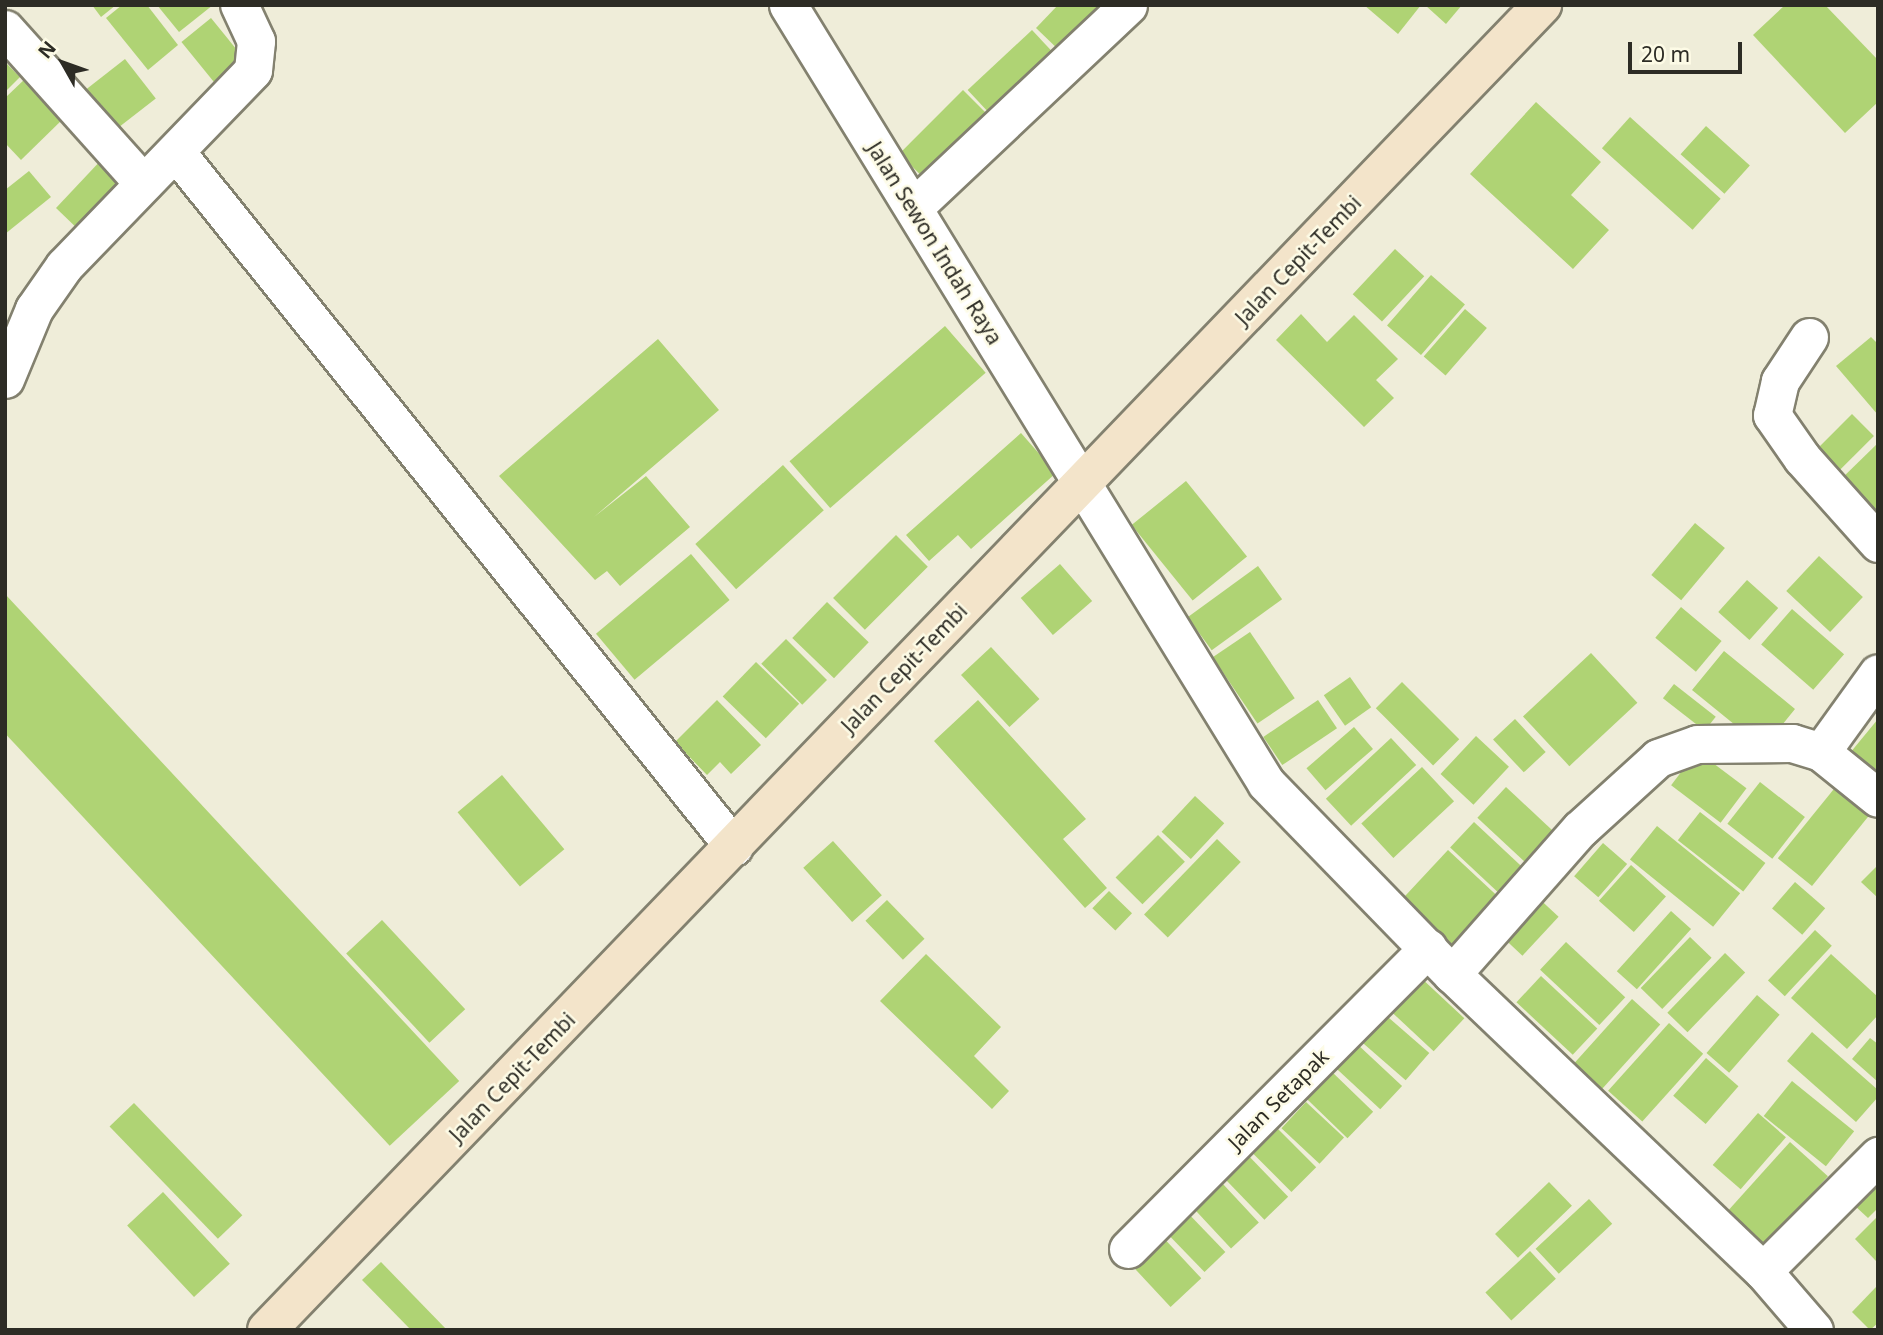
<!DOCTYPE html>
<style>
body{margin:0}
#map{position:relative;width:1883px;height:1335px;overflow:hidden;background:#efedd9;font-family:"Noto Sans",sans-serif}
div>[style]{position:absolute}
.building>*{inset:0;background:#afd374;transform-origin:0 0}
.roads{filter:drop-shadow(2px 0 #83816f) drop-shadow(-2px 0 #83816f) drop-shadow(0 2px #83816f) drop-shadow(0 -2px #83816f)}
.street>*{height:37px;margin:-18.5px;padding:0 18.5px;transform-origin:18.5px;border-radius:18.5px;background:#fff}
.secondary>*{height:38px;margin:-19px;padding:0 19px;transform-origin:19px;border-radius:19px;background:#f3e4ca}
span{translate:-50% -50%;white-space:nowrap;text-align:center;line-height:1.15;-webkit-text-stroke:5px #fdfbe6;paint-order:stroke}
.street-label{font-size:21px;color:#2d2c25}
.frame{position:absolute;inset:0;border:7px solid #2d2c25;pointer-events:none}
.north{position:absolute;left:28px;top:28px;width:70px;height:70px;-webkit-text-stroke:5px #fdfbe6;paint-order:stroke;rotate:310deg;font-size:19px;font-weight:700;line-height:28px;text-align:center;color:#2d2c25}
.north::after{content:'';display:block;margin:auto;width:24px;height:32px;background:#2d2c25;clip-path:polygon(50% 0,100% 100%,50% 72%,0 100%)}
.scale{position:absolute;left:1628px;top:42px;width:114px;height:32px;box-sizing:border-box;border:4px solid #2d2c25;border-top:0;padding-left:9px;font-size:21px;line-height:24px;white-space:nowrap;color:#2d2c25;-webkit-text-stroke:5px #fdfbe6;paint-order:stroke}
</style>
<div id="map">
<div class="building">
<div style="clip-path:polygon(92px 5px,116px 5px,101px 17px)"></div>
<div style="clip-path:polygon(122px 5px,147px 5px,178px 45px,148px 70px,106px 18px)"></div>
<div style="clip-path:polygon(157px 5px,213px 5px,179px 32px)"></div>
<div style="clip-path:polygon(1058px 5px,1110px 5px,1063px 54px,1036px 28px)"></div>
<div style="clip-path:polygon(1364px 5px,1421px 5px,1398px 34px)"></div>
<div style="clip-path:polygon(1425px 5px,1462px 5px,1446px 24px)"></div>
<div style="clip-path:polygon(1785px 5px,1825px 5px,1878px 60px,1878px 102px,1845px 133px,1753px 35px)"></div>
<div style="left:211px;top:18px;width:58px;height:38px;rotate:51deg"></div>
<div style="left:1032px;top:30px;width:37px;height:88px;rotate:47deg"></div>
<div style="left:125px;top:59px;width:50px;height:58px;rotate:52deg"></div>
<div style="clip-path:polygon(5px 62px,20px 77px,5px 92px)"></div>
<div style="clip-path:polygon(27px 77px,65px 117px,21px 160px,5px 143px,5px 98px)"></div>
<div style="left:963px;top:90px;width:41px;height:90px;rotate:45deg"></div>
<div style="clip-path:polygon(1536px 102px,1601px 162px,1571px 195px,1609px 230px,1573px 269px,1470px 174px)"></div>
<div style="left:1630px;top:117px;width:122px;height:42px;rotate:42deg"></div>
<div style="left:1706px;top:126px;width:59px;height:38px;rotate:42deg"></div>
<div style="clip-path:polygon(104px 157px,126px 178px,83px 234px,56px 208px)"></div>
<div style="clip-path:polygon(29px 171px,51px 197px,5px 234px,5px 190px)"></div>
<div style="left:1395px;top:249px;width:40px;height:62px;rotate:43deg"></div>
<div style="left:1431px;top:275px;width:45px;height:67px;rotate:41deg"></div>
<div style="left:1465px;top:309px;width:29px;height:63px;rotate:41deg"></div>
<div style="clip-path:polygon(1301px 314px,1327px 342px,1354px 315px,1398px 359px,1376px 380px,1394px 398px,1364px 427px,1276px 340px)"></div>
<div style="left:945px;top:326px;width:62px;height:206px;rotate:49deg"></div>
<div style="clip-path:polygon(1871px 337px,1878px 344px,1878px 415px,1836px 366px)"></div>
<div style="clip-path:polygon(658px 339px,719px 410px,594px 517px,646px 476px,690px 527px,620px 586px,607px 571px,595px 580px,499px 476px)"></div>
<div style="left:1852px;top:414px;width:31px;height:55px;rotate:45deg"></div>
<div style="clip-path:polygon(1021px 433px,1056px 473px,971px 549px,958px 535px,929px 561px,906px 535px)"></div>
<div style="clip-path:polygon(1878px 443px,1878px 525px,1837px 483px)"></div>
<div style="left:783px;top:465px;width:61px;height:118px;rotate:48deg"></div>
<div style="left:1186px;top:481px;width:97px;height:70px;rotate:51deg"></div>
<div style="left:1695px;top:523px;width:39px;height:68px;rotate:40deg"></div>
<div style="left:896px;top:535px;width:45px;height:89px;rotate:45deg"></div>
<div style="left:691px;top:554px;width:60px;height:124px;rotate:50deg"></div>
<div style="left:1819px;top:556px;width:60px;height:48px;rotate:43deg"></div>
<div style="left:1060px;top:564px;width:49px;height:52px;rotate:49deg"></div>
<div style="left:1258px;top:566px;width:41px;height:87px;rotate:54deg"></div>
<div style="left:1747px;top:580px;width:42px;height:43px;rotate:42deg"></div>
<div style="left:5px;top:594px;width:666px;height:95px;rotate:47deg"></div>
<div style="left:827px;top:602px;width:58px;height:50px;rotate:44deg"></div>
<div style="left:1681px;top:607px;width:53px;height:40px;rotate:40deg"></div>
<div style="left:1792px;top:609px;width:69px;height:47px;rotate:41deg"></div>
<div style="left:1250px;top:632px;width:80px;height:45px;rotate:56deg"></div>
<div style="left:786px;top:639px;width:58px;height:35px;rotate:45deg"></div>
<div style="left:991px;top:647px;width:71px;height:41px;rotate:47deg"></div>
<div style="clip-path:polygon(1724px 651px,1795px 709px,1778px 730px,1771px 724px,1756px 742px,1692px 690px)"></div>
<div style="left:1591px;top:653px;width:68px;height:93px;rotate:47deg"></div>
<div style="left:756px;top:662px;width:60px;height:48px;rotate:44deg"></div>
<div style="left:1350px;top:677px;width:37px;height:32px;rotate:55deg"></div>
<div style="left:1402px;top:682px;width:81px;height:37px;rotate:45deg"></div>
<div style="left:1674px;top:684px;width:53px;height:18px;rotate:38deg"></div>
<div style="clip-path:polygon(717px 700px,761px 745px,731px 774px,720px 762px,707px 775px,675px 742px)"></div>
<div style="clip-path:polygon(978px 700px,1086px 819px,1063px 839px,1107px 888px,1085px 908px,934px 741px)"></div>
<div style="left:1318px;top:700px;width:34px;height:66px;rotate:56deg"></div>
<div style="left:1515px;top:719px;width:45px;height:30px;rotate:47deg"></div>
<div style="clip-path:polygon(1878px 719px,1878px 775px,1850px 753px)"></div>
<div style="left:1354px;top:727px;width:29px;height:63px;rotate:49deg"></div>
<div style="left:1476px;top:736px;width:45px;height:52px;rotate:43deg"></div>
<div style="left:1391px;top:738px;width:37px;height:89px;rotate:47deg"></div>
<div style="left:1697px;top:751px;width:62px;height:43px;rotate:37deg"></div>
<div style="left:1422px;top:767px;width:47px;height:83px;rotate:47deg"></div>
<div style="left:502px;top:775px;width:97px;height:58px;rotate:50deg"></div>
<div style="left:1842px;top:779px;width:44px;height:102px;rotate:39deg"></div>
<div style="left:1760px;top:782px;width:57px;height:53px;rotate:38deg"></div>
<div style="left:1506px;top:787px;width:68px;height:42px;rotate:43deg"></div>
<div style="left:1195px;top:796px;width:40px;height:49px;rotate:43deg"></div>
<div style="left:1700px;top:812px;width:83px;height:36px;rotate:38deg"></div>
<div style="left:1474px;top:822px;width:76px;height:35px;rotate:43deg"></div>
<div style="left:1657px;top:826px;width:107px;height:43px;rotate:39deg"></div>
<div style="left:1158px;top:835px;width:38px;height:60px;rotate:45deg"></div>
<div style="left:1217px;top:839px;width:33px;height:105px;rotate:44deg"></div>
<div style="left:833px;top:841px;width:73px;height:40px;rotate:48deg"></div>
<div style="left:1603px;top:843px;width:32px;height:44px;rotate:41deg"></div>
<div style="left:1448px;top:850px;width:77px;height:66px;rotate:43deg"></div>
<div style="left:1631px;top:865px;width:47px;height:48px;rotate:42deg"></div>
<div style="clip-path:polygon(1878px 865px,1878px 898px,1861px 882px)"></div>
<div style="left:1795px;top:882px;width:40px;height:35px;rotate:41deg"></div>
<div style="left:1109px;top:891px;width:32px;height:24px;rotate:44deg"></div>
<div style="left:1533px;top:893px;width:35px;height:53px;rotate:43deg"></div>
<div style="left:887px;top:900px;width:54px;height:30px;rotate:46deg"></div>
<div style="left:1671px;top:911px;width:27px;height:81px;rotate:42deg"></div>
<div style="left:382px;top:920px;width:122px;height:49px;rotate:47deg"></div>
<div style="left:1815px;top:930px;width:23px;height:69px;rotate:43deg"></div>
<div style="left:1690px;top:937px;width:30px;height:71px;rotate:44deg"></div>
<div style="left:1566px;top:942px;width:81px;height:38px;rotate:43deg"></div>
<div style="left:1725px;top:953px;width:28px;height:83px;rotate:44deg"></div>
<div style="clip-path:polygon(926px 954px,1001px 1027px,974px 1056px,1009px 1091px,992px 1109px,880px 1001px)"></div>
<div style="clip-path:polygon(1831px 954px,1878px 997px,1878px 1015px,1847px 1049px,1791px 998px)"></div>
<div style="left:1419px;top:976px;width:62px;height:45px;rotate:43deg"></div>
<div style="left:1541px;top:976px;width:77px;height:36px;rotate:43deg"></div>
<div style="left:1757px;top:995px;width:30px;height:77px;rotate:41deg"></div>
<div style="left:1632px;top:999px;width:38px;height:87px;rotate:42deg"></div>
<div style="left:1381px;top:1011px;width:64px;height:36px;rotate:41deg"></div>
<div style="left:1669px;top:1023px;width:46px;height:91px;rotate:42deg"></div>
<div style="clip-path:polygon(1812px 1032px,1878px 1090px,1878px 1097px,1856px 1122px,1787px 1061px)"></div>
<div style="clip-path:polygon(1870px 1038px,1878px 1044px,1878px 1082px,1852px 1059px)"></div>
<div style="left:1356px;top:1043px;width:63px;height:32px;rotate:43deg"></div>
<div style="left:1706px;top:1058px;width:43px;height:50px;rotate:41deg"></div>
<div style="left:1330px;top:1070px;width:60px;height:37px;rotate:44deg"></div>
<div style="left:1792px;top:1081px;width:80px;height:45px;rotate:39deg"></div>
<div style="left:1306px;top:1102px;width:52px;height:36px;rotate:43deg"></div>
<div style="left:134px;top:1103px;width:156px;height:34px;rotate:46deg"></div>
<div style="left:1758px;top:1113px;width:37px;height:69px;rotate:41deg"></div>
<div style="left:1278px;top:1129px;width:54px;height:35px;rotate:45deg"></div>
<div style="left:1790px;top:1142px;width:51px;height:94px;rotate:42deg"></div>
<div style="left:1243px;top:1150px;width:65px;height:33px;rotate:46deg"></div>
<div style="left:1549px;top:1182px;width:33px;height:75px;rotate:46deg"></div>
<div style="clip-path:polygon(1878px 1182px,1878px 1208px,1868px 1218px,1855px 1206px)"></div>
<div style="left:1222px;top:1183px;width:54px;height:38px;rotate:47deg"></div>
<div style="left:163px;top:1192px;width:98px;height:49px;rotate:47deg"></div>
<div style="left:1589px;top:1199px;width:34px;height:73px;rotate:47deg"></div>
<div style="left:1183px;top:1208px;width:61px;height:29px;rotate:46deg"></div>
<div style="clip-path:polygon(1878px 1216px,1878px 1259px,1876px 1261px,1855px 1239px)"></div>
<div style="left:1159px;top:1233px;width:62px;height:42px;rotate:47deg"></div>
<div style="left:1530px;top:1251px;width:38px;height:61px;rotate:47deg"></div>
<div style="clip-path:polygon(381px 1262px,447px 1330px,411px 1330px,362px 1280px)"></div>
<div style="clip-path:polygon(1876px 1287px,1878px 1323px,1870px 1330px,1852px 1312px)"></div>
</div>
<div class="roads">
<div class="street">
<div style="left:788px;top:5px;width:913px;rotate:58.43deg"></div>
<div style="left:1266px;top:783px;width:267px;rotate:45.8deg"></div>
<div style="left:1452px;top:974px;width:430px;rotate:43.7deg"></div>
<div style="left:1763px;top:1271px;width:78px;rotate:49.2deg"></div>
<div style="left:5px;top:29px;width:207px;rotate:48.1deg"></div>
<div style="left:176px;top:152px;width:891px;rotate:51.24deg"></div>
<div style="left:914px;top:207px;width:294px;rotate:-43.3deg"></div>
<div style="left:1809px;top:337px;width:53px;rotate:123.4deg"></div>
<div style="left:1780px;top:381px;width:35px;rotate:103deg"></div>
<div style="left:1772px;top:415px;width:52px;rotate:55.1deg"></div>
<div style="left:1802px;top:458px;width:114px;rotate:48.2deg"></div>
<div style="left:5px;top:379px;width:76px;rotate:-67.5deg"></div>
<div style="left:34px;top:309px;width:52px;rotate:-55.1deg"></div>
<div style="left:64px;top:266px;width:272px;rotate:-46deg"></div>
<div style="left:253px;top:70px;width:29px;rotate:-84deg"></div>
<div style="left:256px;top:41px;width:40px;rotate:-115deg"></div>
<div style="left:1821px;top:752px;width:97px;rotate:-54.2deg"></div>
<div style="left:1452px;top:974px;width:193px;rotate:-48.6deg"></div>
<div style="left:1580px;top:829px;width:105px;rotate:-42.3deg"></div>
<div style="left:1658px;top:758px;width:41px;rotate:-19.7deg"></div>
<div style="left:1697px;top:744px;width:95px;rotate:-0.6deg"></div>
<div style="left:1792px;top:743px;width:30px;rotate:17deg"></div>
<div style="left:1821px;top:752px;width:73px;rotate:38.9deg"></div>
<div style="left:1128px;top:1249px;width:425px;rotate:-45.1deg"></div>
<div style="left:1763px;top:1271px;width:163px;rotate:-45deg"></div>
</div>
<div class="secondary">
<div style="left:267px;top:1330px;width:1839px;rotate:-46.1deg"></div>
</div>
</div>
<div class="street-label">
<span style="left:935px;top:243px;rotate:58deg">Jalan Sewon Indah Raya</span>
<span style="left:1298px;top:260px;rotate:-46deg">Jalan Cepit-Tembi</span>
<span style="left:904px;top:668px;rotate:-46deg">Jalan Cepit-Tembi</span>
<span style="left:512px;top:1077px;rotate:-46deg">Jalan Cepit-Tembi</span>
<span style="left:1278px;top:1099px;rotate:-45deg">Jalan Setapak</span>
</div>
<div class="frame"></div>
<div class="north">N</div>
<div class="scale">20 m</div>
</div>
